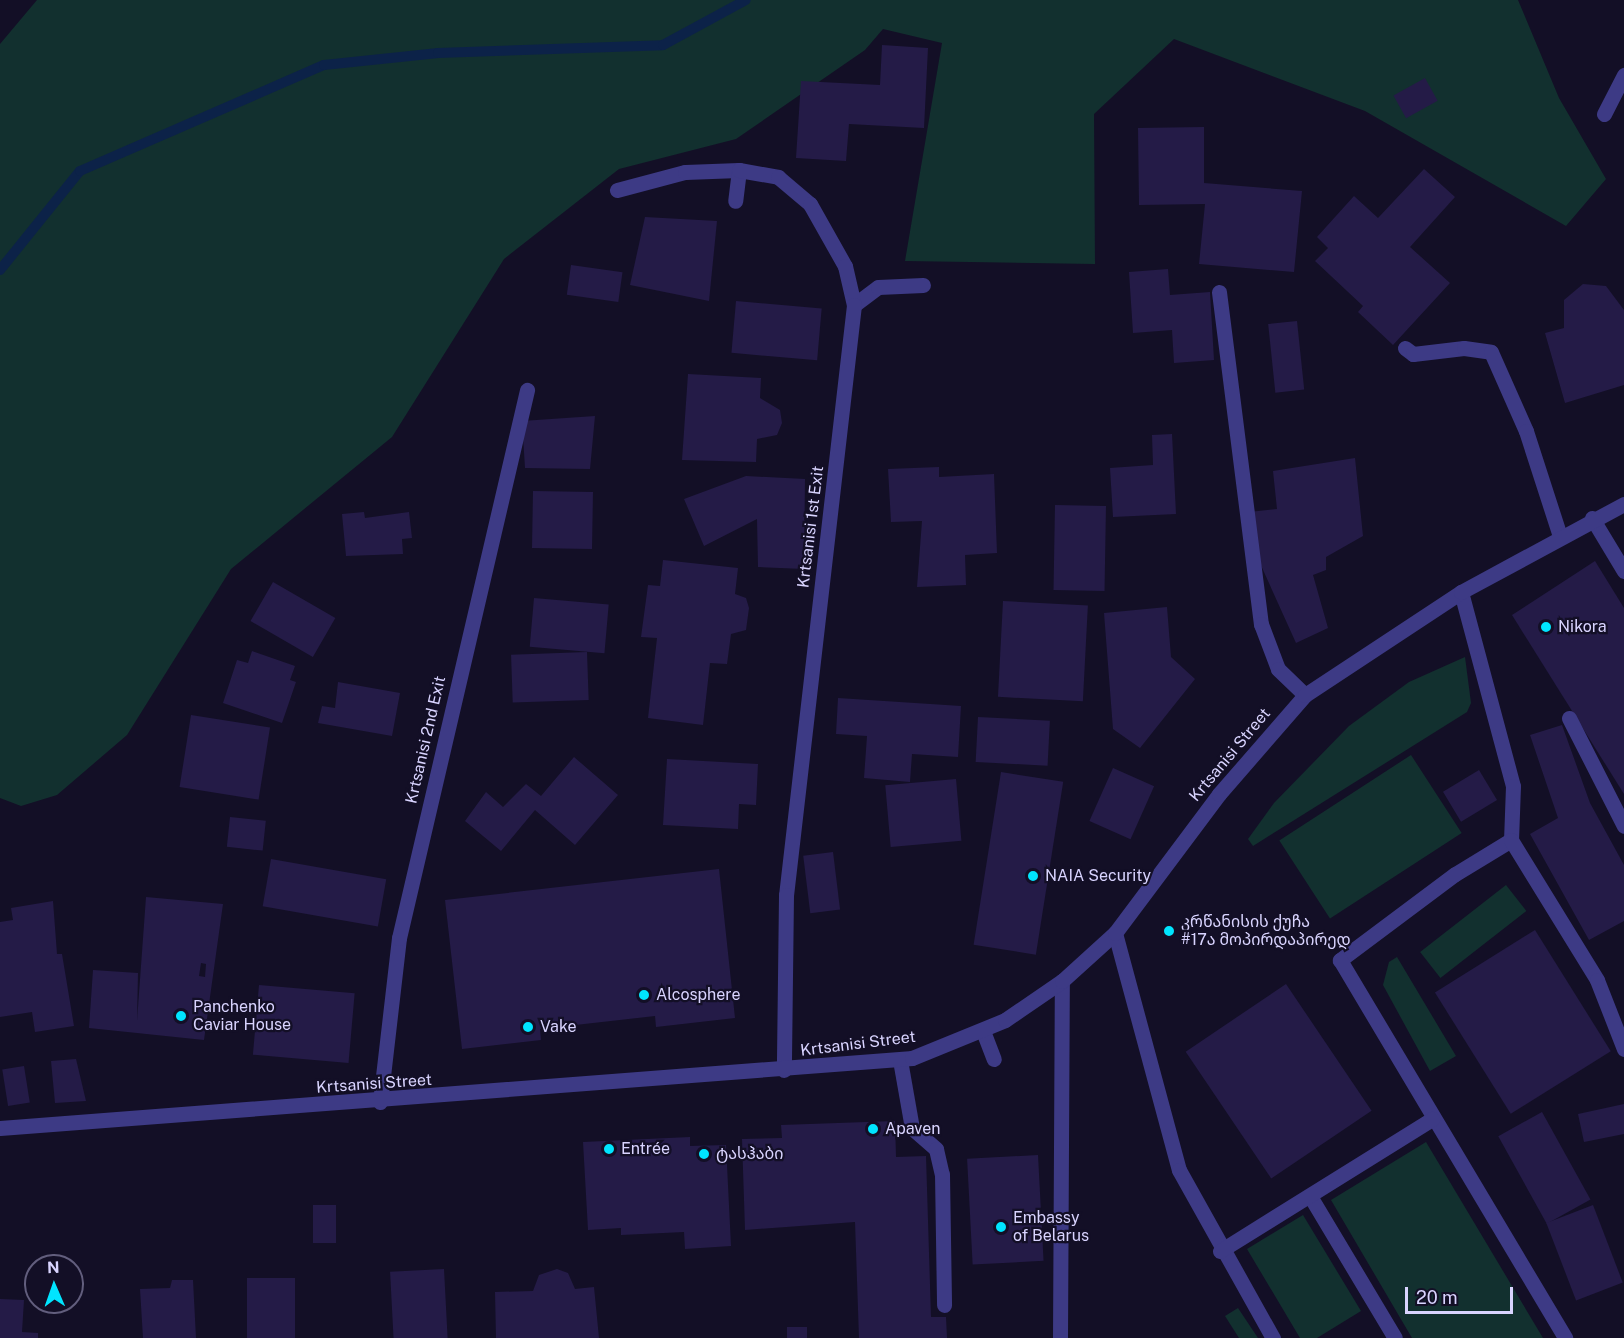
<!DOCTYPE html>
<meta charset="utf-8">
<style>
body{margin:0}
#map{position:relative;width:1624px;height:1338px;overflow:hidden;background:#130f26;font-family:"Public Sans","Noto Sans Georgian",sans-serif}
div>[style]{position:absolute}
.green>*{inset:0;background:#12302f;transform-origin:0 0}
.stream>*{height:10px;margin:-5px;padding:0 5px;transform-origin:5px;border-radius:5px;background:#0c2248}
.building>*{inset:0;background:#241b47;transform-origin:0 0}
.service>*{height:15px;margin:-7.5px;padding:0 7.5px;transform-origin:7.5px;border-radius:7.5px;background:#3d3a85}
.minor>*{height:15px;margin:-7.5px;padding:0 7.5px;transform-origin:7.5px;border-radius:7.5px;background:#3d3a85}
.tertiary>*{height:15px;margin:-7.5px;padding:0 7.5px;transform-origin:7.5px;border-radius:7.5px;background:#3d3a85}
.dots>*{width:16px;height:16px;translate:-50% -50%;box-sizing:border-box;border:3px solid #130f26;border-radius:50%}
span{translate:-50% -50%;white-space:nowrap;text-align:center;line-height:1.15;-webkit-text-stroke:4.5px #130f26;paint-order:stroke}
.street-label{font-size:16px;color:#d9d4ff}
.poi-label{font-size:16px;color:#d9d4ff}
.left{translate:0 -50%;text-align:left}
.north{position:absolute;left:24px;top:1254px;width:60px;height:60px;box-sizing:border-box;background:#130f26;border:2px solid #625e7d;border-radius:50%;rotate:358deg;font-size:16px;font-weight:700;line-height:24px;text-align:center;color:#d9d4ff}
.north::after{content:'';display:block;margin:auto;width:21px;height:27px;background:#00e5ff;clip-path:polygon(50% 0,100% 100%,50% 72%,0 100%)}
.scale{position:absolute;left:1405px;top:1287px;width:108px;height:27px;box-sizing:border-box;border:3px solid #d9d4ff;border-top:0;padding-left:8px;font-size:18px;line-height:21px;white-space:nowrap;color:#d9d4ff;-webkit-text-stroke:4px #130f26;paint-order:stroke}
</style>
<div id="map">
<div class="green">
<div style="clip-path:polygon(37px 0,1518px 0,1559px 98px,1606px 179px,1566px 226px,1365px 111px,1174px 39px,1094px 114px,1095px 264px,905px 261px,942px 43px,883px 29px,865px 50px,736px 139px,619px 169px,504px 259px,392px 437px,231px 569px,127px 735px,57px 795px,21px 806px,0 798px,0 44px)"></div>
<div style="clip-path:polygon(1465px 657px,1471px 703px,1467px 712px,1253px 846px,1248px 839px,1274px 803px,1349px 726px,1409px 682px)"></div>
<div style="left:1411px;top:755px;width:93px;height:157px;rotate:57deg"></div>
<div style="left:1506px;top:885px;width:33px;height:109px;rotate:52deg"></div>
<div style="clip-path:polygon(1397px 957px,1456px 1056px,1430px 1071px,1383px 985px,1389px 962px)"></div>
<div style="clip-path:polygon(1426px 1142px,1543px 1338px,1412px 1338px,1331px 1200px)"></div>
<div style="clip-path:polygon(1303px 1215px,1361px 1311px,1317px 1338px,1300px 1338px,1247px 1249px)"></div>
<div style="clip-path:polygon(1238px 1308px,1258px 1338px,1239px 1338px,1225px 1316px)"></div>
</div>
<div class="stream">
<div style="left:0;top:270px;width:127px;rotate:-51.1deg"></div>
<div style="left:80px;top:171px;width:266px;rotate:-23.5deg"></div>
<div style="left:324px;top:65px;width:115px;rotate:-6deg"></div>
<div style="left:438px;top:53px;width:225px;rotate:-2deg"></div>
<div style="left:663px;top:45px;width:94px;rotate:-28.5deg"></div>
</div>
<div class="building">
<div style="clip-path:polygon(882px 45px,928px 48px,924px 128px,849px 124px,846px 161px,796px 158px,801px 81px,880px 85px)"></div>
<div style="left:1425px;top:78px;width:26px;height:36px;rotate:61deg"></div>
<div style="clip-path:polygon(1204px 127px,1204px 183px,1302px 191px,1294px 272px,1199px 264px,1205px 204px,1139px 205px,1138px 128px)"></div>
<div style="clip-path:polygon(1424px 169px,1455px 197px,1410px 247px,1450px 283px,1393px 345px,1358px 312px,1363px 306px,1315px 261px,1328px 248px,1317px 237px,1354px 196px,1378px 218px)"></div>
<div style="clip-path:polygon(645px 217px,717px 221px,709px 301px,630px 285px)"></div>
<div style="left:571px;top:265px;width:52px;height:30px;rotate:8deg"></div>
<div style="clip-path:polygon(1168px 269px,1170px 295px,1210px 292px,1214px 360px,1174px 363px,1172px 330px,1133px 333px,1129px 272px)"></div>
<div style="clip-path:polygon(1583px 284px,1606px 286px,1624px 310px,1624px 385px,1565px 403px,1545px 333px,1564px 328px,1564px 300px)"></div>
<div style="left:736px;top:301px;width:86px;height:52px;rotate:5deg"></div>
<div style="left:1297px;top:321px;width:69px;height:29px;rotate:84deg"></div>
<div style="clip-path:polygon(688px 374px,761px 378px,760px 398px,780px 410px,782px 423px,777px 435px,757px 439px,756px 462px,682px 460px)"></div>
<div style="clip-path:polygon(595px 416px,590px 469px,525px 468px,522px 421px)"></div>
<div style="clip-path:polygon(1172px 434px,1176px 514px,1113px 517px,1110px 468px,1153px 465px,1152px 435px)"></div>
<div style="clip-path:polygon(1355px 458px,1363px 536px,1326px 557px,1326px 570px,1313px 575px,1328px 628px,1296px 643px,1254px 550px,1249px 512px,1277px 509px,1273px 471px)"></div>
<div style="clip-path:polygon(939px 467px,939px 477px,994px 474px,997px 553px,965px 555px,966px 585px,917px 587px,922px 521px,891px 522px,888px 469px)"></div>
<div style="clip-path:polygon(746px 476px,805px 479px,804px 569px,758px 567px,757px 519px,704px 546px,684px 499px)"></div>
<div style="left:533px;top:491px;width:60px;height:57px;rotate:1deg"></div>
<div style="left:1055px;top:505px;width:51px;height:85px;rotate:1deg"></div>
<div style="clip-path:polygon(364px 512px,365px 518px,409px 512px,412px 538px,402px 539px,403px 554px,346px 556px,342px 514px)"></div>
<div style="clip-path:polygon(663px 560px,738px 568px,735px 594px,746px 598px,749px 608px,746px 630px,731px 634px,727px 664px,710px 663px,703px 725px,648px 718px,657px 638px,641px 637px,648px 585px,660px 586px)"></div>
<div style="clip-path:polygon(1595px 561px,1624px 608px,1624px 794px,1512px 615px)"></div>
<div style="left:273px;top:582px;width:72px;height:45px;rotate:30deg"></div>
<div style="left:534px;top:598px;width:75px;height:49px;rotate:5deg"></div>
<div style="left:1003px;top:601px;width:85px;height:96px;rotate:3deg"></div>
<div style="clip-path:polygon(1167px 607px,1171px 657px,1195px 679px,1140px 748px,1113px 729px,1104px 613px)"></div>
<div style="clip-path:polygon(252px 651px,295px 666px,290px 680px,296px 682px,282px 723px,223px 703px,237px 660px,248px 663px)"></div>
<div style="left:587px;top:652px;width:48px;height:76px;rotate:88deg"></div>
<div style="clip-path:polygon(338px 682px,400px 693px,392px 736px,318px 723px,322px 706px,335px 708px)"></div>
<div style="clip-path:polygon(838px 698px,961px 706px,958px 757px,912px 754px,910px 782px,864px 778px,867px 736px,836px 734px)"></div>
<div style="left:191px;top:715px;width:80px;height:73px;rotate:9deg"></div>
<div style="left:978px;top:717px;width:72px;height:45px;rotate:3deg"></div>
<div style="clip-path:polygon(1562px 725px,1590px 803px,1624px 865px,1624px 921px,1589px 940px,1530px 834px,1558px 818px,1530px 735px)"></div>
<div style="clip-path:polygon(574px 757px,618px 795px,575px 845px,535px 810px,501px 851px,465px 821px,486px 792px,503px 807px,526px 784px,541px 796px)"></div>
<div style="clip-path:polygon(667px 759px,758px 764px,756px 805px,739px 804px,738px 829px,663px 825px)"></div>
<div style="left:1113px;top:768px;width:45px;height:58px;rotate:24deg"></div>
<div style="left:1479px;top:770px;width:35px;height:42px;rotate:59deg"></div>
<div style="left:1001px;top:772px;width:63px;height:175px;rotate:9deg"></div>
<div style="left:956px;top:779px;width:62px;height:71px;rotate:85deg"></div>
<div style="left:230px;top:817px;width:36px;height:30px;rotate:6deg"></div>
<div style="left:833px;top:852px;width:58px;height:30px;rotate:83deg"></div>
<div style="left:271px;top:859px;width:117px;height:48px;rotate:10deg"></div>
<div style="clip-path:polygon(719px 869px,735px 1018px,656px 1027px,655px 1016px,540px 1029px,541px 1040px,462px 1049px,445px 900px)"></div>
<div style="clip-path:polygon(evenodd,146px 897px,223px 904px,204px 1040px,89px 1028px,93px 970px,138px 973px,137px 1021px,146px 897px,201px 963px,206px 964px,205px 977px,199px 976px,201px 963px)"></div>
<div style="clip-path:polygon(53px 901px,57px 954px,62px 954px,74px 1026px,35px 1032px,32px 1012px,0 1017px,0 922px,13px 920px,11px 908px)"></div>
<div style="left:1535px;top:930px;width:143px;height:118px;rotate:58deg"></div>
<div style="left:1286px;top:984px;width:153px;height:121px;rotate:56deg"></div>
<div style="left:259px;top:985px;width:96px;height:70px;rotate:5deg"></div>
<div style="clip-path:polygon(76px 1059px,86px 1101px,55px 1103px,51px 1061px)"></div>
<div style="left:24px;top:1066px;width:37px;height:22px;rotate:81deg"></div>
<div style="clip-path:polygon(1624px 1104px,1624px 1134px,1584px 1142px,1578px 1114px)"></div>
<div style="left:1542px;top:1112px;width:100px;height:50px;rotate:61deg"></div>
<div style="clip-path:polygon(895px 1121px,896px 1157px,926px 1156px,931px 1317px,946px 1317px,947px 1338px,859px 1338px,855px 1222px,745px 1230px,742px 1139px,782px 1138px,781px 1125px)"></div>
<div style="clip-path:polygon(690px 1137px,690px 1146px,726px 1145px,731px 1246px,685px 1249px,684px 1232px,621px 1235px,621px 1228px,588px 1230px,583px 1142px)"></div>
<div style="left:1038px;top:1155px;width:106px;height:71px;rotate:87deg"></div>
<div style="left:313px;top:1205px;width:23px;height:38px"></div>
<div style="left:1593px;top:1205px;width:83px;height:50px;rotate:69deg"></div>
<div style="left:444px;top:1269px;width:69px;height:54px;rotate:87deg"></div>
<div style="clip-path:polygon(557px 1269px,568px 1273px,575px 1289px,594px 1287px,599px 1338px,496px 1338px,495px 1292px,533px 1291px,539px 1275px)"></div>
<div style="left:247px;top:1278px;width:48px;height:60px"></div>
<div style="clip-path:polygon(172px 1280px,193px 1280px,196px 1338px,143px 1338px,140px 1289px,170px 1288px)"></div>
<div style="clip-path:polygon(0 1299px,24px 1300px,22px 1332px,38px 1333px,38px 1338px,0 1338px)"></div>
<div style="left:807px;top:1327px;width:11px;height:20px;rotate:90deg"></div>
</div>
<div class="service">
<div style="left:617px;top:190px;width:70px;rotate:-14.8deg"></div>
<div style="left:685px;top:172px;width:54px;rotate:-2.1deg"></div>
<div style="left:739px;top:170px;width:31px;rotate:97deg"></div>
<div style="left:854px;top:305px;width:30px;rotate:-37deg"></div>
<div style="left:878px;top:287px;width:45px;rotate:-2.5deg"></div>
<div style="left:1405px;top:348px;width:10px;rotate:37deg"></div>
<div style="left:1413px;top:354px;width:51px;rotate:-6.7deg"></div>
<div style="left:1464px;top:348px;width:27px;rotate:8deg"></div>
<div style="left:1491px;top:352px;width:86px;rotate:66.1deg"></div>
<div style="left:1526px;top:431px;width:110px;rotate:72.1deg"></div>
<div style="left:1592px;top:518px;width:62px;rotate:58.9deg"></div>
<div style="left:1461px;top:592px;width:201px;rotate:75deg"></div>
<div style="left:1513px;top:786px;width:54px;rotate:92.1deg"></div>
<div style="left:1511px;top:840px;width:66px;rotate:148.7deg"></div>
<div style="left:1455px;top:874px;width:144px;rotate:143.2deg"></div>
<div style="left:1340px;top:960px;width:440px;rotate:59.2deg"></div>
<div style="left:1569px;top:718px;width:121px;rotate:63deg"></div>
<div style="left:1511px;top:840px;width:164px;rotate:58.4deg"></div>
<div style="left:1597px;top:980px;width:74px;rotate:68.6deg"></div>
<div style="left:1115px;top:933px;width:245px;rotate:74.9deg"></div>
<div style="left:1179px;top:1170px;width:193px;rotate:60.8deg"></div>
<div style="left:983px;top:1031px;width:30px;rotate:69deg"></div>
<div style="left:900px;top:1060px;width:69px;rotate:80deg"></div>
<div style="left:912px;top:1128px;width:32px;rotate:41deg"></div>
<div style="left:936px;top:1149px;width:26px;rotate:77deg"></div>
<div style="left:942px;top:1174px;width:131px;rotate:89.1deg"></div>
<div style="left:1310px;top:1196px;width:165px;rotate:59.1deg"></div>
<div style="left:1220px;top:1251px;width:250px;rotate:-31.9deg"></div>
<div style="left:1060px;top:1338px;width:357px;rotate:-89.7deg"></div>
</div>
<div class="minor">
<div style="left:1604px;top:114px;width:44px;rotate:-62.9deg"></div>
<div style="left:739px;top:170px;width:40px;rotate:10deg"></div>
<div style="left:778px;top:177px;width:42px;rotate:40.2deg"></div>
<div style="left:810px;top:204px;width:71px;rotate:60.6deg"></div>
<div style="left:845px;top:266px;width:40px;rotate:77deg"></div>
<div style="left:854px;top:305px;width:594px;rotate:96.57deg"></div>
<div style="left:786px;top:895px;width:175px;rotate:90.7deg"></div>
<div style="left:1219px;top:292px;width:335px;rotate:82.8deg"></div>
<div style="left:1261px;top:624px;width:48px;rotate:69.3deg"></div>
<div style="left:1278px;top:669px;width:37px;rotate:44deg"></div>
<div style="left:380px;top:1102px;width:165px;rotate:-83.4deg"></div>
<div style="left:399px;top:938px;width:563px;rotate:-76.85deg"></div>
</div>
<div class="tertiary">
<div style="left:0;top:1128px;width:915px;rotate:-4.39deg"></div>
<div style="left:912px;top:1058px;width:100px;rotate:-22.2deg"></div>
<div style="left:1005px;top:1020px;width:69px;rotate:-34.4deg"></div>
<div style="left:1062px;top:981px;width:72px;rotate:-42.2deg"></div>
<div style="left:1115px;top:933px;width:174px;rotate:-53.2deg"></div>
<div style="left:1219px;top:794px;width:131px;rotate:-49deg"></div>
<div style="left:1305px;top:695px;width:187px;rotate:-33.4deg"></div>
<div style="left:1461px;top:592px;width:185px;rotate:-28.4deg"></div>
</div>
<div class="dots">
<div style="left:1546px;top:627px;background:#00e5ff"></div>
<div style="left:1033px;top:876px;background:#00e5ff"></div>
<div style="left:1169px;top:931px;background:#00e5ff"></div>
<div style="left:644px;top:995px;background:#00e5ff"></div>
<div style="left:181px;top:1016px;background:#00e5ff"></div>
<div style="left:528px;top:1027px;background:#00e5ff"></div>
<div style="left:873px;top:1129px;background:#00e5ff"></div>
<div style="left:609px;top:1149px;background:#00e5ff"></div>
<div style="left:704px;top:1154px;background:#00e5ff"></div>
<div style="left:1001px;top:1227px;background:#00e5ff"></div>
</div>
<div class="street-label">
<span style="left:811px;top:527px;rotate:-83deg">Krtsanisi 1st Exit</span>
<span style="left:426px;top:740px;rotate:-77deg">Krtsanisi 2nd Exit</span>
<span style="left:1230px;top:755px;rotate:-50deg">Krtsanisi Street</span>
<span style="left:858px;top:1044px;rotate:-7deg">Krtsanisi Street</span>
<span style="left:374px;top:1084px;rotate:-4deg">Krtsanisi Street</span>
</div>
<div class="poi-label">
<span class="left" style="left:1558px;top:627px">Nikora</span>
<span class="left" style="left:1045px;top:876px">NAIA Security</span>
<span class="left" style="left:1181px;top:931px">კრწანისის ქუჩა<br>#17ა მოპირდაპირედ</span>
<span class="left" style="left:656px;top:995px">Alcosphere</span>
<span class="left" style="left:193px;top:1016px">Panchenko<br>Caviar House</span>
<span class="left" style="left:540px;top:1027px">Vake</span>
<span class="left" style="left:885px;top:1129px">Apaven</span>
<span class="left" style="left:621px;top:1149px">Entrée</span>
<span class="left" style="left:716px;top:1154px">ტასჰაბი</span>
<span class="left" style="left:1013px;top:1227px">Embassy<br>of Belarus</span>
</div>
<div class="north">N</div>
<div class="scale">20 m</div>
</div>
